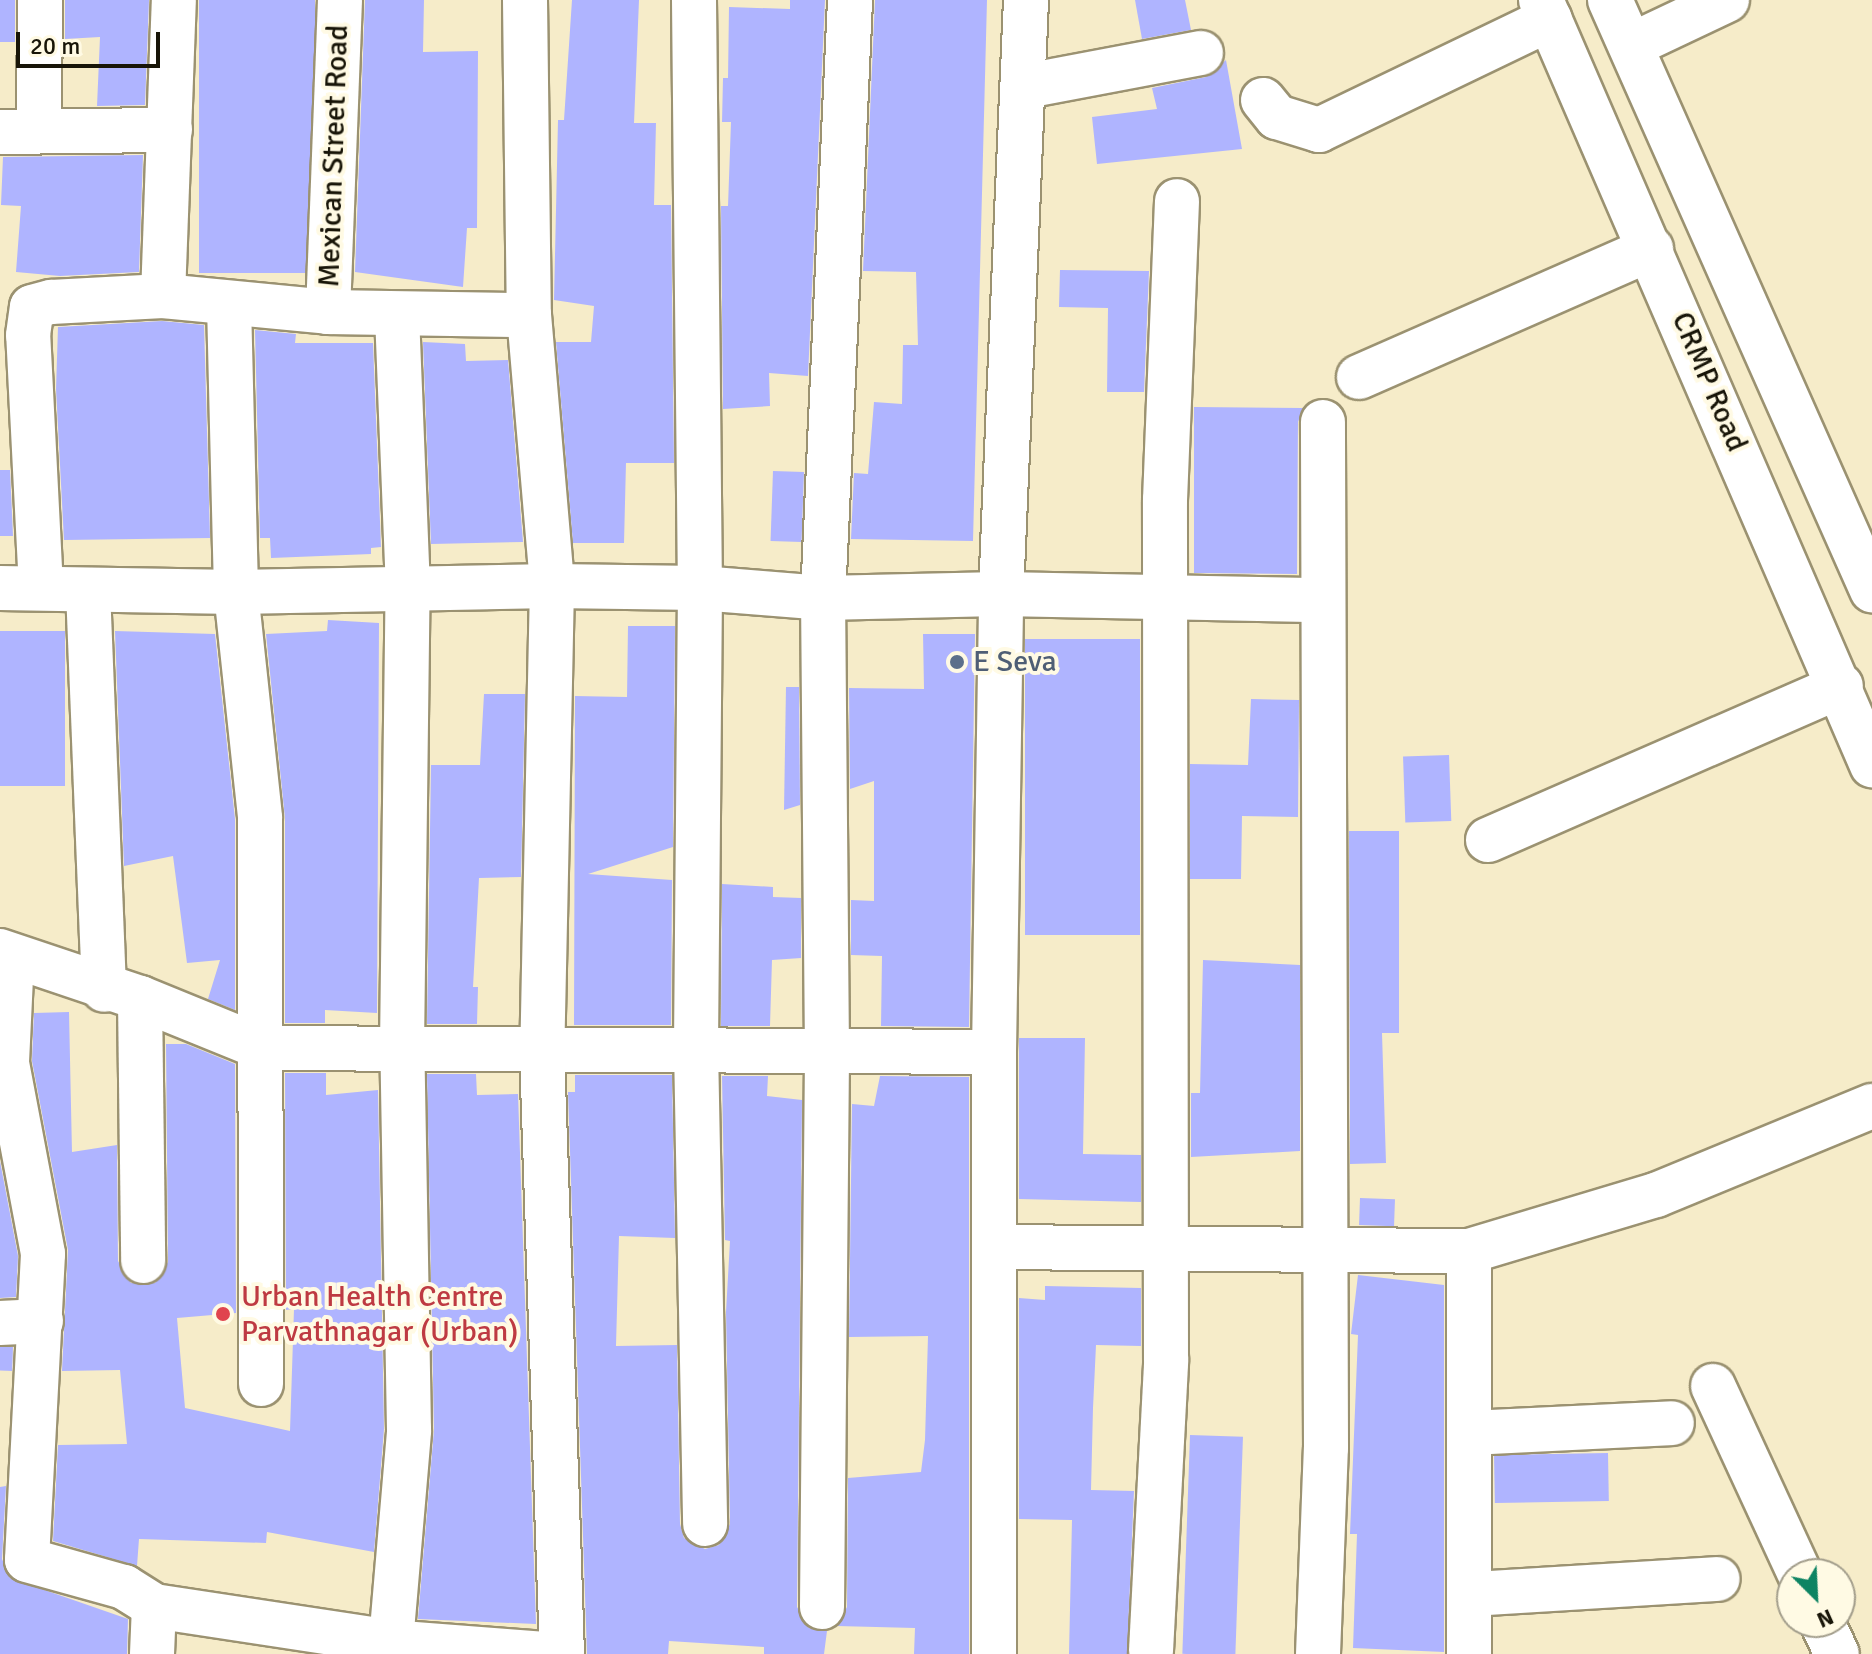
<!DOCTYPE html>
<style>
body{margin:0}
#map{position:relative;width:1872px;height:1654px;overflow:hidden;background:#f6ecc9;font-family:Signika,sans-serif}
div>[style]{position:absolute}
.building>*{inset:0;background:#afb4ff;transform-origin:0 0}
.roads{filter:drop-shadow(2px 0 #9b9271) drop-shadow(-2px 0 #9b9271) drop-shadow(0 2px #9b9271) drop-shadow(0 -2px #9b9271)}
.minor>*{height:44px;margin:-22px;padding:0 22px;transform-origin:22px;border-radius:22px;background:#fff}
.major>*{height:44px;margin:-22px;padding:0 22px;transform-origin:22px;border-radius:22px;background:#fff}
.dots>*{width:22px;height:22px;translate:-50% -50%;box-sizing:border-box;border:4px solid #fffae4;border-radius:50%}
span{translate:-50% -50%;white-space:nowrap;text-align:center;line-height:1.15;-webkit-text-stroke:8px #fffae4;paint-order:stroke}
.street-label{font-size:30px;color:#181508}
.service-label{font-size:30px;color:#4e5e75}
.left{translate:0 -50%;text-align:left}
.health-label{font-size:30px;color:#be3a42}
.north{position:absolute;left:1776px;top:1558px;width:80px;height:80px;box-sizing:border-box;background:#fffae4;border:2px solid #a39e8c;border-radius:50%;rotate:156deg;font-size:22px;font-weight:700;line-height:32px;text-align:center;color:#181508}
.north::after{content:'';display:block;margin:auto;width:28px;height:36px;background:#0e8463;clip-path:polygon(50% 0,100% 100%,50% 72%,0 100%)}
.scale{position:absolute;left:16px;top:32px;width:144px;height:36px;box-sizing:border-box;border:4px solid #181508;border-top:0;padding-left:10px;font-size:24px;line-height:28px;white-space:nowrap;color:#181508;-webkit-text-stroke:6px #fffae4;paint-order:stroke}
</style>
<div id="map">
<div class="building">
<div style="left:0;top:0;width:15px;height:42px"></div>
<div style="clip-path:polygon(65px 0,149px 0,145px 105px,97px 106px,100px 37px,65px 39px)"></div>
<div style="left:199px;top:0;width:116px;height:273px"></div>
<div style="clip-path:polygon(365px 0,424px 0,423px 52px,478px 51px,477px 228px,467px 228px,463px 287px,355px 272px)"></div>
<div style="clip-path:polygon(572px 0,639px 0,634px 123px,656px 123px,654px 205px,671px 205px,674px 463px,626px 463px,624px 543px,573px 543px,556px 342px,591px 342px,594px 306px,554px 300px,558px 120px,564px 120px)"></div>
<div style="clip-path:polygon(790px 0,825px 0,808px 376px,769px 373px,770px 406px,723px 409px,721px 206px,728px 206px,731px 122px,722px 122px,723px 78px,728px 78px,729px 7px,790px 9px)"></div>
<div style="clip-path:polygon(875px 0,987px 0,973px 541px,851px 539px,854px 473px,868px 474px,874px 402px,902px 404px,903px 345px,918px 345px,916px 272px,863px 271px)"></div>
<div style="clip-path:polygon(1135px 0,1185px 0,1191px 30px,1142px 39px)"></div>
<div style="clip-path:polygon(1226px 60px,1242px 149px,1097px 164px,1092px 117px,1157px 109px,1152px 88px,1206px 77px)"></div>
<div style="clip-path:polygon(143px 155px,139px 272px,60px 276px,16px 272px,21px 206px,1px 205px,3px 157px)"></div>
<div style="clip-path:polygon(1060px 270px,1149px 271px,1144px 392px,1107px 392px,1108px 308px,1059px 307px)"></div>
<div style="clip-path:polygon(162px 321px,204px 325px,210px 538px,64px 540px,56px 389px,58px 327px)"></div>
<div style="clip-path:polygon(255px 330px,296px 334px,295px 343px,373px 343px,381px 547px,371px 548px,371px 554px,271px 558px,270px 538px,260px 538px)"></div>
<div style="clip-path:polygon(423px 342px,465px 344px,466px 361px,508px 360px,523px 542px,431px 544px)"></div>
<div style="clip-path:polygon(1194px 407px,1303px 408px,1298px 422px,1297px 574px,1194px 573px)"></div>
<div style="clip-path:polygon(0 470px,10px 470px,13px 536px,0 536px)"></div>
<div style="left:773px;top:471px;width:31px;height:70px;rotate:2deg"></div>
<div style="clip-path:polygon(328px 620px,379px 623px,377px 1013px,325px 1010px,325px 1023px,285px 1023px,285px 818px,266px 634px,327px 631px)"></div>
<div style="clip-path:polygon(628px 626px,675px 626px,673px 847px,588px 874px,672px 880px,671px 1025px,574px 1025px,575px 696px,627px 697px)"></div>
<div style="left:0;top:631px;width:65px;height:155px"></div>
<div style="clip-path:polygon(115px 631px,215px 634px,235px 819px,235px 1010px,208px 999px,220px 960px,187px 963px,173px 856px,124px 866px)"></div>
<div style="clip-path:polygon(923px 634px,975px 634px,969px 1027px,881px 1026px,882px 956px,851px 955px,851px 900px,874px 901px,874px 781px,850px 789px,849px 688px,924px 689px)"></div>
<div style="left:1025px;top:639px;width:115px;height:296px"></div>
<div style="clip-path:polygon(786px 687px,799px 687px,800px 805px,784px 810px)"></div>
<div style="clip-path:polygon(484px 694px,525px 694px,521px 877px,479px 878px,473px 987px,478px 987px,477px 1024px,427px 1024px,431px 765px,480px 765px)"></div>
<div style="clip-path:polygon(1251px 699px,1299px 700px,1298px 817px,1242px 816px,1241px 879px,1190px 879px,1190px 764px,1248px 765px)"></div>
<div style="left:1449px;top:755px;width:66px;height:46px;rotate:88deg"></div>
<div style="clip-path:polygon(1349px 831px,1399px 831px,1399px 1033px,1382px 1033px,1386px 1163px,1350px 1164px)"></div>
<div style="clip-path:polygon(722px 884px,773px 887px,773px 897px,801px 898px,801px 958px,772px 960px,770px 1026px,721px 1026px)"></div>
<div style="clip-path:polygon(1203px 960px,1300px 965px,1300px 1151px,1191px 1157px,1191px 1093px,1200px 1093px)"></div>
<div style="clip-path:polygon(69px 1012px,72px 1152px,117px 1145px,118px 1261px,131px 1283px,155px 1283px,168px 1262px,166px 1044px,186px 1044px,235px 1064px,236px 1313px,177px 1318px,185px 1408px,290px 1431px,294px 1309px,286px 1310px,285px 1073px,326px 1073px,326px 1095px,378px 1090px,384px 1429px,374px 1552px,267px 1532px,266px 1543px,139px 1539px,137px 1566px,53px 1541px,58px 1445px,127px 1444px,120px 1370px,62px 1371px,68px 1250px,32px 1061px,34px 1013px)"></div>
<div style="clip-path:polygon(1019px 1038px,1085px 1038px,1083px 1154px,1141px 1155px,1141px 1202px,1019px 1199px)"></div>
<div style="clip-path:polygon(427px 1074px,476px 1074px,477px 1095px,518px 1094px,536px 1624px,418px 1619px,434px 1430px)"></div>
<div style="clip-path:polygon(575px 1075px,672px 1075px,675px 1238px,619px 1236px,616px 1346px,677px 1345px,680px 1524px,684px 1538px,705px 1549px,719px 1545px,730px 1524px,726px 1312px,730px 1241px,725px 1240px,722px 1076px,768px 1076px,767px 1096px,802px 1100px,797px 1607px,809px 1628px,827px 1631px,824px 1654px,764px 1654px,764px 1647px,669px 1641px,668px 1654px,587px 1654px,568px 1092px,575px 1092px)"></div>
<div style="clip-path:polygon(880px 1076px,969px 1077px,969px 1654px,914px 1654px,915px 1628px,837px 1626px,847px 1607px,848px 1478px,921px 1472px,925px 1440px,928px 1336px,849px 1337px,852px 1104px,874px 1106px)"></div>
<div style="clip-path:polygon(0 1161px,18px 1256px,16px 1297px,0 1298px)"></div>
<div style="left:1360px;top:1198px;width:35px;height:27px;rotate:2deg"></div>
<div style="clip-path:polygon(1358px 1275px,1444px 1285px,1444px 1652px,1353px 1648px,1357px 1534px,1350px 1534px,1358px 1335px,1351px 1334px)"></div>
<div style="clip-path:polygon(1045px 1286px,1141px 1288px,1141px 1346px,1096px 1345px,1093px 1408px,1091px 1490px,1134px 1491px,1127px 1654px,1069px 1654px,1072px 1520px,1019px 1519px,1019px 1298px,1045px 1300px)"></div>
<div style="left:13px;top:1347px;width:24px;height:13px;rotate:92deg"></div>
<div style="left:1190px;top:1435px;width:53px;height:219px;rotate:2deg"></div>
<div style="left:1608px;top:1453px;width:48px;height:114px;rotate:89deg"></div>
<div style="clip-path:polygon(6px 1486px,2px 1559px,10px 1578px,128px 1619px,127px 1654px,0 1654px,0 1487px)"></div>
</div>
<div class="roads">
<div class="minor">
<div style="left:525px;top:0;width:315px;rotate:89.3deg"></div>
<div style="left:529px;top:315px;width:272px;rotate:85.1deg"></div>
<div style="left:552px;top:586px;width:466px;rotate:91.2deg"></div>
<div style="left:542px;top:1052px;width:602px;rotate:88.1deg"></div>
<div style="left:694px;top:0;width:588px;rotate:89.42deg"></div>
<div style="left:700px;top:588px;width:460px;rotate:90.5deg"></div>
<div style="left:696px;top:1048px;width:476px;rotate:88.9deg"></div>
<div style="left:1632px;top:45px;width:105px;rotate:-25.3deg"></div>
<div style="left:1026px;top:86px;width:178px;rotate:-10.7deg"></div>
<div style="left:1263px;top:100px;width:22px;rotate:51deg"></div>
<div style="left:1277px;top:117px;width:44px;rotate:17.2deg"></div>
<div style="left:1319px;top:130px;width:256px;rotate:-25.7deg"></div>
<div style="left:39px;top:131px;width:131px;rotate:-89.6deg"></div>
<div style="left:0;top:132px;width:170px;rotate:-0.7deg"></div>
<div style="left:163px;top:296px;width:296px;rotate:-87.9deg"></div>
<div style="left:229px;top:304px;width:288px;rotate:88.6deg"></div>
<div style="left:236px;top:592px;width:227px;rotate:83.9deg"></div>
<div style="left:260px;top:818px;width:566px;rotate:89.9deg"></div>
<div style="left:328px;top:312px;width:312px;rotate:-87.8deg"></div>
<div style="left:1359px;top:377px;width:319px;rotate:-23.7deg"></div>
<div style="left:0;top:588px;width:236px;rotate:1deg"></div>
<div style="left:236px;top:592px;width:316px;rotate:-1.1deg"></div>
<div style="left:552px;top:586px;width:148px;rotate:0.8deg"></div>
<div style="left:700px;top:588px;width:123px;rotate:4.6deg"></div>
<div style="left:823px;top:598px;width:178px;rotate:-1.3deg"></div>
<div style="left:1001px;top:594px;width:322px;rotate:1.1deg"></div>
<div style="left:41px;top:588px;width:253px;rotate:-92.9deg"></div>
<div style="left:28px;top:335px;width:28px;rotate:-82deg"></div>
<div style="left:32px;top:307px;width:20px;rotate:-15deg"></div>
<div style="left:51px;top:302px;width:112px;rotate:-3.1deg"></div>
<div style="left:163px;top:296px;width:166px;rotate:5.5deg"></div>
<div style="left:328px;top:312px;width:201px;rotate:0.9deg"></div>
<div style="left:88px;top:590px;width:400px;rotate:87.7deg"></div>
<div style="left:1488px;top:840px;width:385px;rotate:-23.6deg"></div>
<div style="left:0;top:951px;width:148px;rotate:18.6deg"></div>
<div style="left:140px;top:998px;width:133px;rotate:22.1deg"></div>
<div style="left:263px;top:1048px;width:731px;rotate:0.31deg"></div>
<div style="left:12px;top:956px;width:107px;rotate:92.7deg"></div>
<div style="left:7px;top:1063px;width:194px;rotate:79.3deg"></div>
<div style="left:43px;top:1254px;width:306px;rotate:93deg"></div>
<div style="left:27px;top:1560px;width:101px;rotate:15.6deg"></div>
<div style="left:124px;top:1587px;width:36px;rotate:32deg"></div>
<div style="left:154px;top:1606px;width:48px;rotate:92.4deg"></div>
<div style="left:140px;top:998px;width:263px;rotate:89.3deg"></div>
<div style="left:994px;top:1247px;width:475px;rotate:0.5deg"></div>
<div style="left:1469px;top:1251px;width:403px;rotate:90deg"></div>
<div style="left:1469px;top:1251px;width:195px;rotate:-16.7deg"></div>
<div style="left:1656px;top:1195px;width:234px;rotate:-22.4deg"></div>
<div style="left:0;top:1323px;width:41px;rotate:-2.8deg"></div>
<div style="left:1713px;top:1386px;width:207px;rotate:65.2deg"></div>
<div style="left:1471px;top:1433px;width:201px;rotate:-2.8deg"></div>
<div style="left:1472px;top:1594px;width:246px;rotate:-3.5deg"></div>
<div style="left:154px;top:1606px;width:240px;rotate:8.6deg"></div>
<div style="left:391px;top:1642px;width:155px;rotate:4.4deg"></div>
<div style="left:822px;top:1607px;width:555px;rotate:-89.48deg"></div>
<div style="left:827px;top:1052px;width:454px;rotate:-90.5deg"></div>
<div style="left:823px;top:598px;width:599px;rotate:-87.41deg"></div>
<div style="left:1822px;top:1622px;width:35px;rotate:65deg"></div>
<div style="left:391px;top:1642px;width:213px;rotate:-85.1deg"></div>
<div style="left:409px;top:1430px;width:382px;rotate:-91deg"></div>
<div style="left:402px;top:1048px;width:459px;rotate:-89.3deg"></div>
<div style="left:408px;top:589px;width:274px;rotate:-92.3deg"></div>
<div style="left:1151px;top:1651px;width:291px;rotate:-87deg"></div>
<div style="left:1166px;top:1360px;width:860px;rotate:-90.07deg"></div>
<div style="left:1165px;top:500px;width:299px;rotate:-87.7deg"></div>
<div style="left:994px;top:1654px;width:602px;rotate:-90deg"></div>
<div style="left:994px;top:1052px;width:458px;rotate:-89.1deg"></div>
<div style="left:1001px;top:594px;width:595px;rotate:-87.59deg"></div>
<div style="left:1318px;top:1654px;width:206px;rotate:-87.8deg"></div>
<div style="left:1326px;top:1448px;width:1026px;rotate:-90.17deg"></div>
</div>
<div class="major">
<div style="left:1541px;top:0;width:834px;rotate:66.6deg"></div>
<div style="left:1610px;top:0;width:646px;rotate:66.06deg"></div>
</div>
</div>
<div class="dots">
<div style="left:957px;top:662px;background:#5c6f8a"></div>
<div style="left:223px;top:1314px;background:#e0444e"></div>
</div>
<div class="street-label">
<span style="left:334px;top:156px;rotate:-88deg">Mexican Street Road</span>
<span style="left:1709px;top:382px;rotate:67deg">CRMP Road</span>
</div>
<div class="service-label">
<span class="left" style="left:973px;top:662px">E Seva</span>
</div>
<div class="health-label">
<span class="left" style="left:241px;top:1314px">Urban Health Centre<br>Parvathnagar (Urban)</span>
</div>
<div class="north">N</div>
<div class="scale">20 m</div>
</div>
